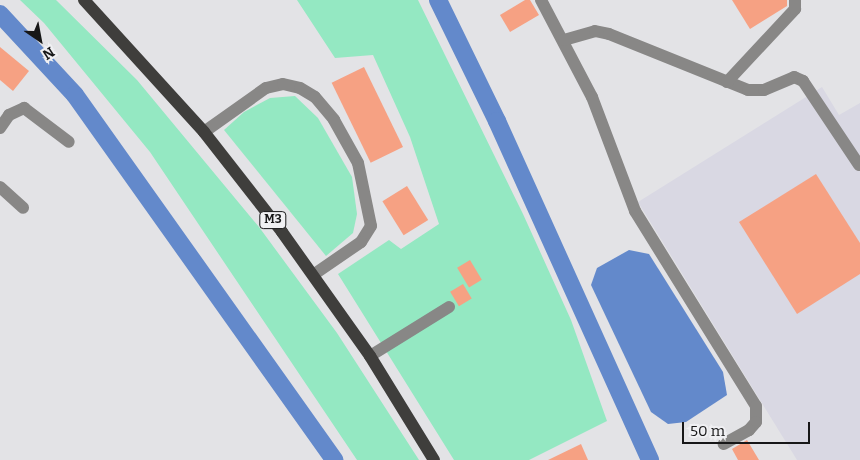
<!DOCTYPE html>
<style>
body{margin:0}
#map{position:relative;width:860px;height:460px;overflow:hidden;background:#e3e3e6;font-family:Bitter,serif}
div>[style]{position:absolute}
.built>*{inset:0;background:#d9d8e3}
.green>*{inset:0;background:#94e8c2}
.water>*{inset:0;background:#6389cb}
.canal>*{height:18px;margin:-9px;padding:0 9px;transform-origin:9px;border-radius:9px;background:#6389cb}
.building>*{inset:0;background:#f6a183;transform-origin:0 0}
.minor>*{height:12px;margin:-6px;padding:0 6px;transform-origin:6px;border-radius:6px;background:#888786}
.major>*{height:12px;margin:-6px;padding:0 6px;transform-origin:6px;border-radius:6px;background:#3f3e3c}
span{translate:-50% -50%;white-space:nowrap;text-align:center;line-height:1.15;-webkit-text-stroke:4px #f0f0f3;paint-order:stroke}
.shield-label span{padding:1px 4px;background:#f0f0f3;border:1px solid;border-radius:4px;-webkit-text-stroke-width:0}
.shield-label{font-size:12px;color:#171718;font-weight:700}
.north{position:absolute;left:15px;top:15px;width:50px;height:50px;-webkit-text-stroke:4px #f0f0f3;paint-order:stroke;rotate:147deg;font-size:14px;font-weight:700;line-height:20px;text-align:center;color:#171718}
.north::after{content:'';display:block;margin:auto;width:18px;height:22px;background:#171718;clip-path:polygon(50% 0,100% 100%,50% 72%,0 100%)}
.scale{position:absolute;left:682px;top:422px;width:128px;height:22px;box-sizing:border-box;border:2px solid #171718;border-top:0;padding-left:6px;font-size:15px;line-height:18px;white-space:nowrap;color:#171718;-webkit-text-stroke:4px #f0f0f3;paint-order:stroke}
</style>
<div id="map">
<div class="built">
<div style="clip-path:polygon(822px 87px,839px 115px,860px 103px,860px 460px,797px 460px,638px 202px)"></div>
</div>
<div class="green">
<div style="clip-path:polygon(20px 0,56px 0,137px 80px,259px 227px,337px 333px,419px 460px,357px 460px,150px 152px,44px 23px)"></div>
<div style="clip-path:polygon(297px 0,418px 0,523px 214px,571px 320px,607px 421px,529px 460px,454px 460px,338px 274px,389px 240px,401px 249px,439px 224px,410px 137px,373px 55px,335px 58px)"></div>
<div style="clip-path:polygon(295px 96px,318px 118px,352px 177px,357px 214px,353px 233px,326px 256px,224px 130px,244px 112px,270px 98px)"></div>
</div>
<div class="water">
<div style="clip-path:polygon(629px 250px,649px 254px,723px 372px,727px 395px,686px 422px,668px 424px,651px 412px,591px 285px,597px 268px)"></div>
</div>
<div class="canal">
<div style="left:438px;top:0;width:135px;rotate:64deg"></div>
<div style="left:497px;top:121px;width:372px;rotate:65.7deg"></div>
<div style="left:0;top:14px;width:110px;rotate:47.2deg"></div>
<div style="left:75px;top:95px;width:448px;rotate:54.6deg"></div>
</div>
<div class="building">
<div style="clip-path:polygon(525px 0,530px 0,539px 15px,510px 32px,500px 15px)"></div>
<div style="clip-path:polygon(732px 0,787px 0,787px 6px,750px 29px)"></div>
<div style="clip-path:polygon(0 47px,29px 71px,13px 91px,0 80px)"></div>
<div style="left:364px;top:67px;width:89px;height:36px;rotate:64deg"></div>
<div style="clip-path:polygon(816px 174px,860px 243px,860px 274px,797px 314px,739px 222px)"></div>
<div style="left:407px;top:186px;width:40px;height:29px;rotate:58deg"></div>
<div style="left:470px;top:260px;width:23px;height:15px;rotate:59deg"></div>
<div style="left:463px;top:284px;width:17px;height:15px;rotate:59deg"></div>
<div style="clip-path:polygon(747px 440px,759px 460px,738px 460px,732px 449px)"></div>
<div style="clip-path:polygon(581px 444px,588px 460px,548px 460px)"></div>
</div>
<div class="minor">
<div style="left:541px;top:0;width:110px;rotate:62.3deg"></div>
<div style="left:592px;top:97px;width:122px;rotate:69.3deg"></div>
<div style="left:635px;top:211px;width:229px;rotate:58.2deg"></div>
<div style="left:756px;top:406px;width:16px;rotate:90deg"></div>
<div style="left:756px;top:422px;width:11px;rotate:131deg"></div>
<div style="left:749px;top:430px;width:29px;rotate:151deg"></div>
<div style="left:564px;top:40px;width:32px;rotate:-16deg"></div>
<div style="left:595px;top:31px;width:14px;rotate:12deg"></div>
<div style="left:609px;top:34px;width:150px;rotate:21.9deg"></div>
<div style="left:748px;top:90px;width:16px"></div>
<div style="left:764px;top:90px;width:33px;rotate:-23deg"></div>
<div style="left:794px;top:77px;width:10px;rotate:24deg"></div>
<div style="left:803px;top:81px;width:101px;rotate:56.3deg"></div>
<div style="left:727px;top:82px;width:100px;rotate:-47deg"></div>
<div style="left:795px;top:9px;width:9px;rotate:-90deg"></div>
<div style="left:0;top:128px;width:16px;rotate:-55deg"></div>
<div style="left:9px;top:115px;width:17px;rotate:-25deg"></div>
<div style="left:24px;top:108px;width:56px;rotate:37.1deg"></div>
<div style="left:204px;top:132px;width:76px;rotate:-35.4deg"></div>
<div style="left:266px;top:88px;width:17px;rotate:-13deg"></div>
<div style="left:283px;top:84px;width:17px;rotate:13deg"></div>
<div style="left:300px;top:88px;width:17px;rotate:31deg"></div>
<div style="left:315px;top:97px;width:30px;rotate:50deg"></div>
<div style="left:334px;top:120px;width:49px;rotate:60.8deg"></div>
<div style="left:358px;top:163px;width:64px;rotate:78.3deg"></div>
<div style="left:371px;top:226px;width:19px;rotate:122deg"></div>
<div style="left:361px;top:242px;width:58px;rotate:145.5deg"></div>
<div style="left:0;top:187px;width:31px;rotate:42deg"></div>
<div style="left:370px;top:356px;width:93px;rotate:-31.8deg"></div>
</div>
<div class="major">
<div style="left:84px;top:0;width:178px;rotate:47.7deg"></div>
<div style="left:204px;top:132px;width:127px;rotate:52deg"></div>
<div style="left:282px;top:232px;width:152px;rotate:54.6deg"></div>
<div style="left:370px;top:356px;width:122px;rotate:58.4deg"></div>
</div>
<div class="shield-label">
<span style="left:273px;top:220px">M3</span>
</div>
<div class="north">N</div>
<div class="scale">50 m</div>
</div>
